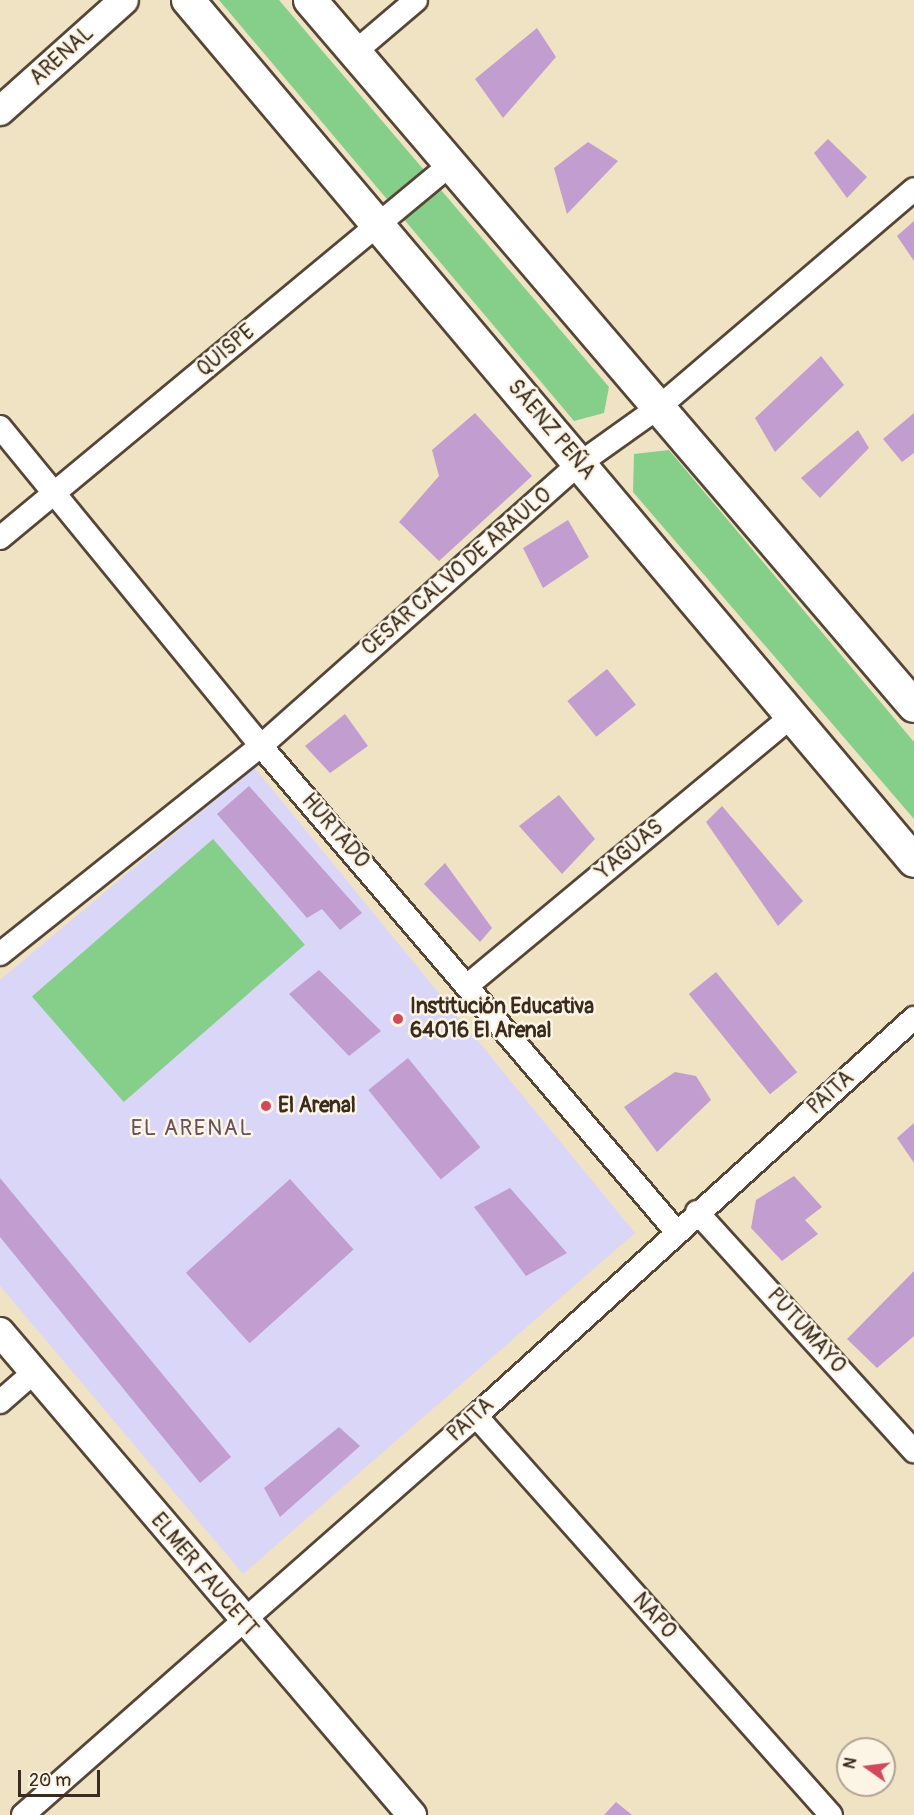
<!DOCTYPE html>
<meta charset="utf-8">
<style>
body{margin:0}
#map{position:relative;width:914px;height:1815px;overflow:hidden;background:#f0e3c4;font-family:Pangolin,sans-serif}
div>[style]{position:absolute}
.built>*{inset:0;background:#dad6f7}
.green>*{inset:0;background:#85cf8b;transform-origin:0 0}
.building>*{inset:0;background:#c29dd0;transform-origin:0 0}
.roads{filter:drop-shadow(2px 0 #564637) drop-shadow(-2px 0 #564637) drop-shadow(0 2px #564637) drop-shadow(0 -2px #564637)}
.minor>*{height:22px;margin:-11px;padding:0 11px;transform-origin:11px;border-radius:11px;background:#fff}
.tertiary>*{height:28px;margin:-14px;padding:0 14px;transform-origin:14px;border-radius:14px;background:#fff}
.secondary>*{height:32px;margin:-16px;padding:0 16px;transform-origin:16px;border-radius:16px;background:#fff}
.dots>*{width:16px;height:16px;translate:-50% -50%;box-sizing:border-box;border:3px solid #fcf5e5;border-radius:50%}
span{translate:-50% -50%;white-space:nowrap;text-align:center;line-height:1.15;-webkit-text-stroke:5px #fcf5e5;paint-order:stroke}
.street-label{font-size:21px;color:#3b2a1e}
.poi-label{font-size:21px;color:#3b2a1e;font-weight:700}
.left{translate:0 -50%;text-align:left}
.neighbourhood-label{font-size:22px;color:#6a525c;letter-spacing:1.5px}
.north{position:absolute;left:836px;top:1737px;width:60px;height:60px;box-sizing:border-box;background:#fcf5e5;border:2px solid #afa495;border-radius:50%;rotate:284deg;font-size:16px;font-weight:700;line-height:24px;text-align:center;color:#3b2a1e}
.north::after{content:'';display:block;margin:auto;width:21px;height:27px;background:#d1495b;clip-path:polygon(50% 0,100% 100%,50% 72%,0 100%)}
.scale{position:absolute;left:18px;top:1770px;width:82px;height:27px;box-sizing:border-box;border:3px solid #3b2a1e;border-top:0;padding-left:8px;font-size:18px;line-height:21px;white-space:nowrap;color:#3b2a1e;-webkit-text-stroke:4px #fcf5e5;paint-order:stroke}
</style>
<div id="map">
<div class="built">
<div style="clip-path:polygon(254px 767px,635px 1233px,243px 1574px,0 1286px,0 980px)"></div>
</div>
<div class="green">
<div style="clip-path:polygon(219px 0,279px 0,609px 387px,604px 413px,574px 421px)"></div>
<div style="clip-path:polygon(669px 450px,914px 742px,914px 819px,633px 492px,634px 454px)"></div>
<div style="left:213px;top:839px;width:140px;height:240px;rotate:49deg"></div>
</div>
<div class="building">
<div style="clip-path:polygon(537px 28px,556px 57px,503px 118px,475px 79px)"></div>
<div style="clip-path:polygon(828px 139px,867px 177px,847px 198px,814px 153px)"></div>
<div style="clip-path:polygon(588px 142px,618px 161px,567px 214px,554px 168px)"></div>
<div style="clip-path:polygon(914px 221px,914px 261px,897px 236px)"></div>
<div style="clip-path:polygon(821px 356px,844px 385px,775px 452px,755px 418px)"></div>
<div style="clip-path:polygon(475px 413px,532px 476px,439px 561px,399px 522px,439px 476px,432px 450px)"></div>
<div style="clip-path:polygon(914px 413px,914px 453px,902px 462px,883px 439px)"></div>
<div style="clip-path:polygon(858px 430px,869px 448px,820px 498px,801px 478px)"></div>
<div style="clip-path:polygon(568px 520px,589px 557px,543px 588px,523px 548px)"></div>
<div style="left:607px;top:669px;width:46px;height:51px;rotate:51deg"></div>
<div style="clip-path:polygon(345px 714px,368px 746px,330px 773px,305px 746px)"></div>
<div style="clip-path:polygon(249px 786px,362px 913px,340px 930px,322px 909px,307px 918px,217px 814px)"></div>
<div style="clip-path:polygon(559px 795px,595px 839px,562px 874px,519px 826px)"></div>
<div style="clip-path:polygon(722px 806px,803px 901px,778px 926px,706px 822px)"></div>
<div style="clip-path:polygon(445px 863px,492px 928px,480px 942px,424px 884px)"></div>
<div style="clip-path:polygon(319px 970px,381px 1031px,349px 1056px,289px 994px)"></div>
<div style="left:716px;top:972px;width:129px;height:35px;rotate:51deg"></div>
<div style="left:408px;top:1058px;width:115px;height:51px;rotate:51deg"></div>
<div style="clip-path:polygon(675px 1072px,696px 1076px,711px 1100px,657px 1152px,624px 1107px)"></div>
<div style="clip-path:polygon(914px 1123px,914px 1163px,897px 1138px)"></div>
<div style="clip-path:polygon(794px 1176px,822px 1207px,805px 1220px,818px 1234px,782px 1261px,751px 1228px,756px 1200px)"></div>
<div style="clip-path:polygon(0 1178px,231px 1457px,200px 1483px,0 1237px)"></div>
<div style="left:290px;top:1179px;width:95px;height:140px;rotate:48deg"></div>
<div style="clip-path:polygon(510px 1188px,567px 1253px,526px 1276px,474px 1207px)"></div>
<div style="clip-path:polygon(914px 1271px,914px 1336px,877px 1368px,847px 1339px)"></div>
<div style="clip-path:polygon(339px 1427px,360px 1446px,280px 1517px,264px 1488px)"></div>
<div style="clip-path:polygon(616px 1802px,632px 1815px,604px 1815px)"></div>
</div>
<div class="roads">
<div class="minor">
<div style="left:355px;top:52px;width:80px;rotate:-40.4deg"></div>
<div style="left:0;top:427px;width:412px;rotate:50.7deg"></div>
<div style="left:261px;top:746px;width:637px;rotate:49.46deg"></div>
<div style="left:0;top:538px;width:586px;rotate:-39.67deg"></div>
<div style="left:0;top:954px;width:334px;rotate:-38.6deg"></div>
<div style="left:261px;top:746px;width:425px;rotate:-41.6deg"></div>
<div style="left:579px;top:464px;width:98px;rotate:-35.5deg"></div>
<div style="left:659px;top:407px;width:335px;rotate:-40.5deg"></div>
<div style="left:468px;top:985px;width:421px;rotate:-39.7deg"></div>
<div style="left:697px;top:1212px;width:323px;rotate:47.8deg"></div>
<div style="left:0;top:1402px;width:44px;rotate:-41.3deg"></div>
<div style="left:476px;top:1416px;width:534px;rotate:48.34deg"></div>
<div style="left:23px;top:1815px;width:604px;rotate:-41.37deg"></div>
<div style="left:476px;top:1416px;width:592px;rotate:-42.26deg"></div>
</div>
<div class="tertiary">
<div style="left:0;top:111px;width:166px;rotate:-41.8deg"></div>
<div style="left:0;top:1332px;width:635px;rotate:49.54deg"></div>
</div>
<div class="secondary">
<div style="left:188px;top:0;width:1126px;rotate:49.86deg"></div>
<div style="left:310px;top:0;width:929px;rotate:49.45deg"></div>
</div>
</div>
<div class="dots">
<div style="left:398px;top:1019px;background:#d1495b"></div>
<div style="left:266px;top:1106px;background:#d1495b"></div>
</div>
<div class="street-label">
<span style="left:62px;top:56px;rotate:-42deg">ARENAL</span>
<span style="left:226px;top:351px;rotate:-40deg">QUISPE</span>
<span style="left:551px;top:430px;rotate:50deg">SÁENZ PEÑA</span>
<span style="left:457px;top:572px;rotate:-41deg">CESAR CALVO DE ARAULO</span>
<span style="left:335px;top:831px;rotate:49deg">HURTADO</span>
<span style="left:630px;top:850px;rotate:-40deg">YAGUAS</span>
<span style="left:831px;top:1093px;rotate:-42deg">PAITA</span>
<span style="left:806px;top:1331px;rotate:48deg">PUTUMAYO</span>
<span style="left:471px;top:1420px;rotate:-42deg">PAITA</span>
<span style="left:204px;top:1575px;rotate:50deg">ELMER FAUCETT</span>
<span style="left:654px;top:1616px;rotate:48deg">NAPO</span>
</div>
<div class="poi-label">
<span class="left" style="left:410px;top:1019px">Institución Educativa<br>64016 El Arenal</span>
<span class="left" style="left:278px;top:1106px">El Arenal</span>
</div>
<div class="neighbourhood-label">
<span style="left:192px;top:1129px">EL ARENAL</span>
</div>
<div class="north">N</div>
<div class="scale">20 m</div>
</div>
